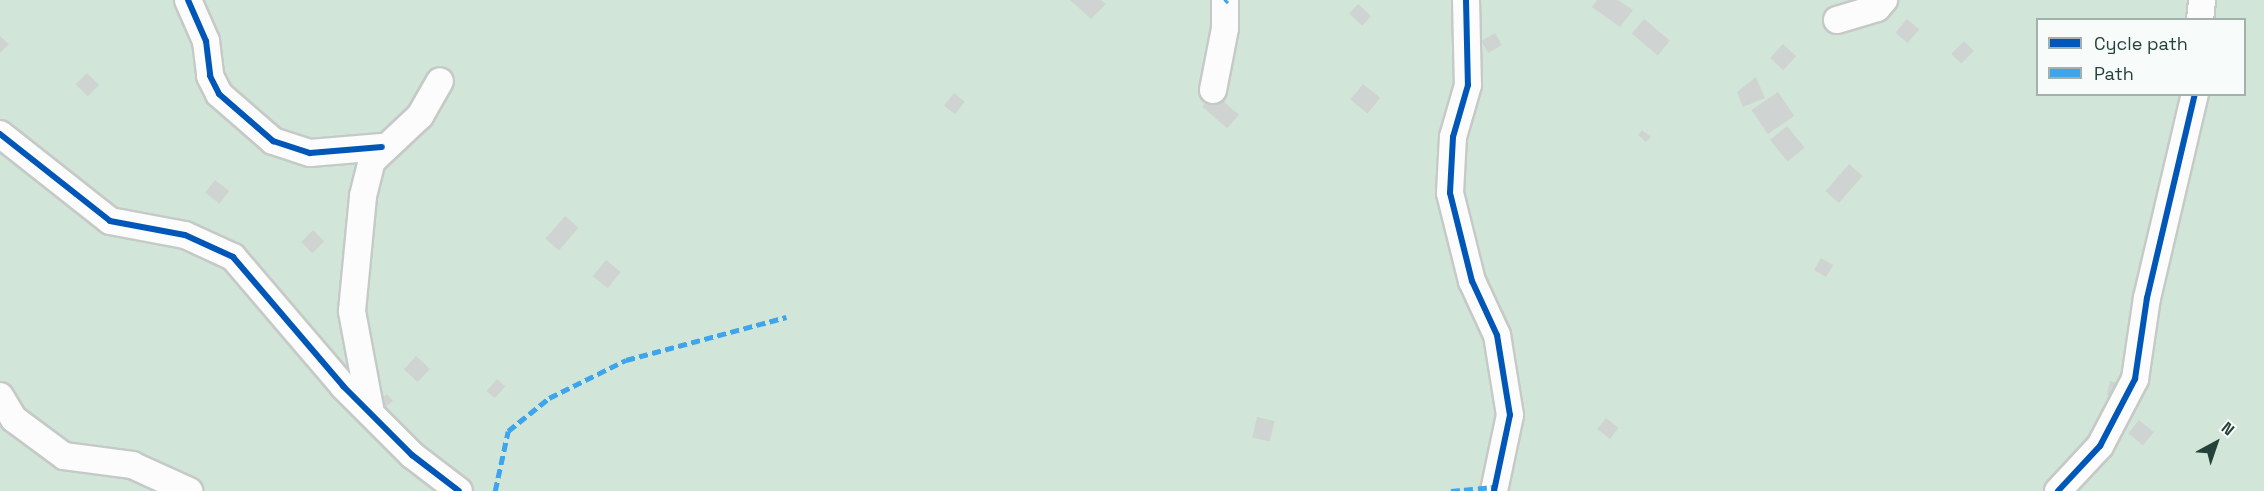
<!DOCTYPE html>
<style>
body{margin:0}
#map{position:relative;width:2264px;height:491px;overflow:hidden;background:#e8edeb;font-family:"Space Grotesk",sans-serif}
div>[style]{position:absolute}
.green>*{inset:0;background:#d1e6d8}
.building>*{inset:0;background:#cfd4d2;transform-origin:0 0}
.roads{filter:drop-shadow(2px 0 #c5cac8) drop-shadow(-2px 0 #c5cac8) drop-shadow(0 2px #c5cac8) drop-shadow(0 -2px #c5cac8)}
.minor>*{height:26px;margin:-13px;padding:0 13px;transform-origin:13px;border-radius:13px;background:#fcfcfc}
.quiet>*{height:4.5px;margin-top:-2.25px;transform-origin:0;background:repeating-linear-gradient(90deg,#3ea4ec 0 9px,transparent 0 13.5px)}
.cycleway>*{height:6px;margin:-3px;padding:0 3px;transform-origin:3px;border-radius:3px;background:#0057b8}
span{translate:-50% -50%;white-space:nowrap;text-align:center;line-height:1.15;-webkit-text-stroke:4.5px #f7fbf9;paint-order:stroke}
.legend{position:absolute;left:2036px;top:18px;width:210px;height:78px;box-sizing:border-box;background:#f7fbf9;border:2px solid #a3b1ad;margin:0;padding:8px 10px;list-style:none;font-size:18px;color:#24423a}
.legend li{display:flex;align-items:center;gap:12px;height:30px}
.legend b{width:30px;border:2px solid #a3b1ad}
.north{position:absolute;left:2186px;top:413px;width:60px;height:60px;-webkit-text-stroke:4px #f7fbf9;paint-order:stroke;rotate:40deg;font-size:16px;font-weight:700;line-height:24px;text-align:center;color:#24423a}
.north::after{content:'';display:block;margin:auto;width:21px;height:27px;background:#24423a;clip-path:polygon(50% 0,100% 100%,50% 72%,0 100%)}
</style>
<div id="map">
<div class="green">
<div style="clip-path:polygon(evenodd,0 0,2264px 0,2264px 491px,0 491px,0 0,2038px 20px,2244px 20px,2244px 94px,2038px 94px,2038px 20px)"></div>
</div>
<div class="building">
<div style="clip-path:polygon(1070px 0,1101px 0,1106px 4px,1091px 19px)"></div>
<div style="clip-path:polygon(1597px 0,1618px 0,1633px 10px,1620px 27px,1592px 7px)"></div>
<div style="left:1358px;top:4px;width:18px;height:13px;rotate:43deg"></div>
<div style="left:1644px;top:19px;width:34px;height:19px;rotate:40deg"></div>
<div style="left:1907px;top:19px;width:16px;height:18px;rotate:40deg"></div>
<div style="left:1495px;top:33px;width:14px;height:16px;rotate:60deg"></div>
<div style="clip-path:polygon(0 36px,9px 44px,0 53px)"></div>
<div style="left:1964px;top:41px;width:14px;height:18px;rotate:45deg"></div>
<div style="left:1783px;top:44px;width:18px;height:19px;rotate:43deg"></div>
<div style="left:87px;top:73px;width:17px;height:16px;rotate:45deg"></div>
<div style="clip-path:polygon(1756px 77px,1765px 98px,1743px 107px,1737px 92px)"></div>
<div style="left:1363px;top:84px;width:22px;height:20px;rotate:39deg"></div>
<div style="left:1778px;top:92px;width:29px;height:32px;rotate:56deg"></div>
<div style="left:954px;top:93px;width:14px;height:16px;rotate:39deg"></div>
<div style="left:1214px;top:93px;width:33px;height:18px;rotate:41deg"></div>
<div style="left:1787px;top:126px;width:28px;height:22px;rotate:51deg"></div>
<div style="clip-path:polygon(1642px 130px,1651px 137px,1646px 142px,1638px 135px)"></div>
<div style="left:1849px;top:164px;width:18px;height:36px;rotate:41deg"></div>
<div style="left:215px;top:180px;width:18px;height:16px;rotate:38deg"></div>
<div style="left:565px;top:216px;width:18px;height:30px;rotate:41deg"></div>
<div style="left:313px;top:230px;width:16px;height:17px;rotate:45deg"></div>
<div style="left:1821px;top:258px;width:14px;height:14px;rotate:30deg"></div>
<div style="left:606px;top:260px;width:19px;height:21px;rotate:39deg"></div>
<div style="left:416px;top:356px;width:19px;height:18px;rotate:43deg"></div>
<div style="left:497px;top:379px;width:11px;height:16px;rotate:41deg"></div>
<div style="left:2110px;top:381px;width:17px;height:14px;rotate:13deg"></div>
<div style="left:387px;top:394px;width:9px;height:16px;rotate:49deg"></div>
<div style="left:1257px;top:417px;width:18px;height:21px;rotate:13deg"></div>
<div style="left:1606px;top:418px;width:16px;height:14px;rotate:38deg"></div>
<div style="left:2139px;top:420px;width:19px;height:17px;rotate:39deg"></div>
</div>
<div class="roads">
<div class="minor">
<div style="left:188px;top:0;width:45px;rotate:66.3deg"></div>
<div style="left:206px;top:41px;width:35px;rotate:83deg"></div>
<div style="left:210px;top:76px;width:20px;rotate:63deg"></div>
<div style="left:219px;top:94px;width:72px;rotate:41deg"></div>
<div style="left:273px;top:141px;width:39px;rotate:18deg"></div>
<div style="left:310px;top:153px;width:72px;rotate:-4.8deg"></div>
<div style="left:1466px;top:0;width:85px;rotate:88.7deg"></div>
<div style="left:1468px;top:85px;width:54px;rotate:106.1deg"></div>
<div style="left:1453px;top:137px;width:56px;rotate:93.1deg"></div>
<div style="left:1450px;top:193px;width:91px;rotate:76deg"></div>
<div style="left:1472px;top:281px;width:60px;rotate:65.2deg"></div>
<div style="left:1497px;top:335px;width:81px;rotate:80.8deg"></div>
<div style="left:1510px;top:415px;width:78px;rotate:101.9deg"></div>
<div style="left:1837px;top:20px;width:42px;rotate:-16.7deg"></div>
<div style="left:1877px;top:8px;width:11px;rotate:-49deg"></div>
<div style="left:2200px;top:20px;width:20px;rotate:-84deg"></div>
<div style="left:1213px;top:90px;width:63px;rotate:-79deg"></div>
<div style="left:1225px;top:28px;width:28px;rotate:-90deg"></div>
<div style="left:0;top:134px;width:140px;rotate:38.3deg"></div>
<div style="left:110px;top:221px;width:76px;rotate:10.6deg"></div>
<div style="left:185px;top:235px;width:53px;rotate:24.6deg"></div>
<div style="left:233px;top:257px;width:170px;rotate:49.5deg"></div>
<div style="left:343px;top:386px;width:98px;rotate:45deg"></div>
<div style="left:412px;top:455px;width:59px;rotate:37.5deg"></div>
<div style="left:0;top:396px;width:27px;rotate:59deg"></div>
<div style="left:14px;top:419px;width:62px;rotate:36.5deg"></div>
<div style="left:64px;top:456px;width:69px;rotate:7.5deg"></div>
<div style="left:132px;top:465px;width:63px;rotate:24.5deg"></div>
<div style="left:371px;top:413px;width:104px;rotate:-100.6deg"></div>
<div style="left:352px;top:311px;width:116px;rotate:-84.5deg"></div>
<div style="left:363px;top:196px;width:36px;rotate:-76deg"></div>
<div style="left:372px;top:161px;width:66px;rotate:-43.2deg"></div>
<div style="left:420px;top:116px;width:40px;rotate:-60.3deg"></div>
<div style="left:2058px;top:491px;width:62px;rotate:-47deg"></div>
<div style="left:2100px;top:446px;width:76px;rotate:-62.4deg"></div>
<div style="left:2135px;top:379px;width:82px;rotate:-81.6deg"></div>
<div style="left:2147px;top:298px;width:210px;rotate:-76.8deg"></div>
</div>
</div>
<div class="quiet">
<div style="left:1225px;top:2px;width:3px;rotate:-45deg"></div>
<div style="left:495px;top:491px;width:61px;rotate:-77.8deg"></div>
<div style="left:508px;top:431px;width:53px;rotate:-38.8deg"></div>
<div style="left:549px;top:398px;width:86px;rotate:-26.3deg"></div>
<div style="left:626px;top:360px;width:166px;rotate:-15deg"></div>
<div style="left:1451px;top:491px;width:43px;rotate:-5.3deg"></div>
</div>
<div class="cycleway">
<div style="left:188px;top:0;width:45px;rotate:66.3deg"></div>
<div style="left:206px;top:41px;width:35px;rotate:83deg"></div>
<div style="left:210px;top:76px;width:20px;rotate:63deg"></div>
<div style="left:219px;top:94px;width:72px;rotate:41deg"></div>
<div style="left:273px;top:141px;width:39px;rotate:18deg"></div>
<div style="left:310px;top:153px;width:72px;rotate:-4.8deg"></div>
<div style="left:1466px;top:0;width:85px;rotate:88.7deg"></div>
<div style="left:1468px;top:85px;width:54px;rotate:106.1deg"></div>
<div style="left:1453px;top:137px;width:56px;rotate:93.1deg"></div>
<div style="left:1450px;top:193px;width:91px;rotate:76deg"></div>
<div style="left:1472px;top:281px;width:60px;rotate:65.2deg"></div>
<div style="left:1497px;top:335px;width:81px;rotate:80.8deg"></div>
<div style="left:1510px;top:415px;width:78px;rotate:101.9deg"></div>
<div style="left:0;top:134px;width:140px;rotate:38.3deg"></div>
<div style="left:110px;top:221px;width:76px;rotate:10.6deg"></div>
<div style="left:185px;top:235px;width:53px;rotate:24.6deg"></div>
<div style="left:233px;top:257px;width:170px;rotate:49.5deg"></div>
<div style="left:343px;top:386px;width:98px;rotate:45deg"></div>
<div style="left:412px;top:455px;width:59px;rotate:37.5deg"></div>
<div style="left:2058px;top:491px;width:62px;rotate:-47deg"></div>
<div style="left:2100px;top:446px;width:76px;rotate:-62.4deg"></div>
<div style="left:2135px;top:379px;width:82px;rotate:-81.6deg"></div>
<div style="left:2147px;top:298px;width:210px;rotate:-76.8deg"></div>
</div>
<ul class="legend">
<li><b style="height:8px;background:#0057b8"></b>Cycle path</li>
<li><b style="height:8px;background:#3ea4ec"></b>Path</li>
</ul>
<div class="north">N</div>
</div>
